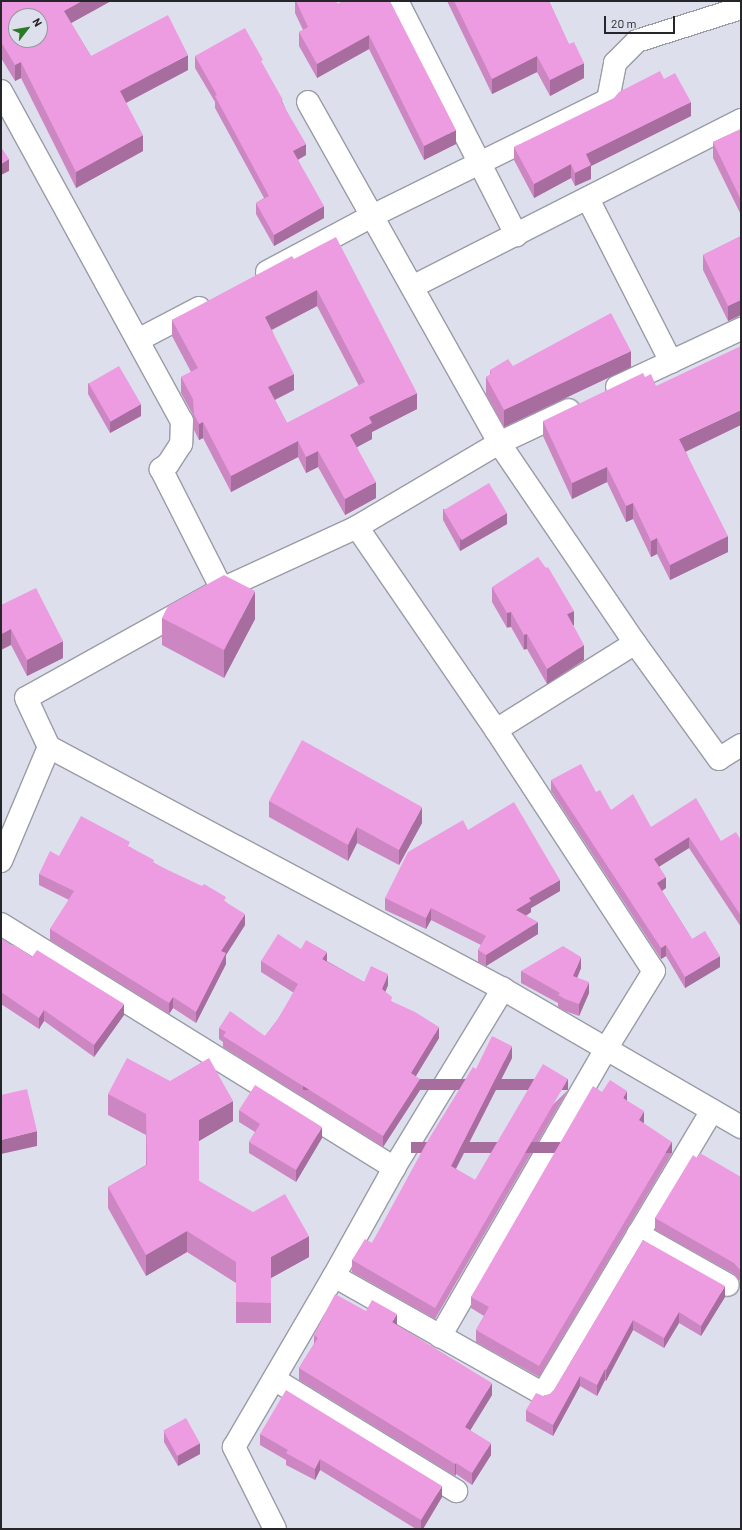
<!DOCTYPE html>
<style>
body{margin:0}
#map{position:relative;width:742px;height:1530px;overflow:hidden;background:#dde0ec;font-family:Barlow,sans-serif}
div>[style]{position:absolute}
.roads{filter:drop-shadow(1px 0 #999ca7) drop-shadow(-1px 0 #999ca7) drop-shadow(0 1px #999ca7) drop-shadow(0 -1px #999ca7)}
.street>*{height:22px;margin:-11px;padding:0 11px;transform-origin:11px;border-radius:11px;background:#fff}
.wall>*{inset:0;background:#cc86c2}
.shaded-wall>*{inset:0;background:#a66d9e;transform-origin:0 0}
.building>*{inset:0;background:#ed9ce1;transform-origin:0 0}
span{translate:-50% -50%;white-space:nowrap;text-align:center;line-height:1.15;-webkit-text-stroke:3px #dde0ec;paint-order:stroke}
.frame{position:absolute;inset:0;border:2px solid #25262a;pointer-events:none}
.north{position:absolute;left:8px;top:8px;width:40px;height:40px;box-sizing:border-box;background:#dde0ec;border:1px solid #93969e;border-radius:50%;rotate:59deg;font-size:11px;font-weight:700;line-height:16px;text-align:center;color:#25262a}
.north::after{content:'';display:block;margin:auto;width:14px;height:18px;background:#297a24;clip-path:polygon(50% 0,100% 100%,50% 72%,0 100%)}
.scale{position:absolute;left:604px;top:16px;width:71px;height:18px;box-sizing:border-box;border:2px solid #25262a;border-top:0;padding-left:5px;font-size:12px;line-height:14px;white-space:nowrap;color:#25262a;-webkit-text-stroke:3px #dde0ec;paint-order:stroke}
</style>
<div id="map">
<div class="roads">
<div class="street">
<div style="left:397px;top:1px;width:263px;rotate:63deg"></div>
<div style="left:1px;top:91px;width:376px;rotate:61.3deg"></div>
<div style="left:182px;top:421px;width:23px;rotate:92deg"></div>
<div style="left:181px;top:444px;width:24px;rotate:123deg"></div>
<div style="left:168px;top:464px;width:9px;rotate:144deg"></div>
<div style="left:161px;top:469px;width:135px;rotate:63.1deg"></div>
<div style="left:308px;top:102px;width:391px;rotate:60.7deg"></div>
<div style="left:499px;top:443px;width:77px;rotate:-25.2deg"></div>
<div style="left:588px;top:199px;width:183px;rotate:63deg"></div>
<div style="left:267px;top:272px;width:119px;rotate:-28.1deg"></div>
<div style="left:372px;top:216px;width:263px;rotate:-26.2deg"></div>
<div style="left:608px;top:100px;width:38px;rotate:-79deg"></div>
<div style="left:615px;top:63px;width:31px;rotate:-45deg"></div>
<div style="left:637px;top:41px;width:109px;rotate:-17.6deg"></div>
<div style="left:412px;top:287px;width:369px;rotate:-26.9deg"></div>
<div style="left:138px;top:340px;width:69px;rotate:-27.7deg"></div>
<div style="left:617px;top:387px;width:137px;rotate:-25.1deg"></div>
<div style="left:357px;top:527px;width:246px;rotate:55.6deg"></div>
<div style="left:496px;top:730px;width:288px;rotate:56.8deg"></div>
<div style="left:654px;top:971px;width:92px;rotate:121.6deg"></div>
<div style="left:606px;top:1049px;width:332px;rotate:120deg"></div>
<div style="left:496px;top:730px;width:164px;rotate:-32deg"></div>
<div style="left:741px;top:745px;width:26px;rotate:148deg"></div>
<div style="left:719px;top:759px;width:143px;rotate:-125.9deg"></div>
<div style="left:635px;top:643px;width:242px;rotate:-124.2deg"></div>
<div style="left:499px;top:443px;width:165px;rotate:149.4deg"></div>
<div style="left:357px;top:527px;width:149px;rotate:155.3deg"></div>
<div style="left:222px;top:589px;width:224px;rotate:150.9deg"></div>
<div style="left:26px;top:698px;width:54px;rotate:64.9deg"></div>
<div style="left:49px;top:747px;width:514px;rotate:28.06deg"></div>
<div style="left:503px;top:989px;width:275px;rotate:30.1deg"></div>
<div style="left:1px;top:861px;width:124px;rotate:-67.2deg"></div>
<div style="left:1px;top:924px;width:463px;rotate:31.8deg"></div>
<div style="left:638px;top:1234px;width:103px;rotate:29.5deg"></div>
<div style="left:334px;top:1276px;width:240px;rotate:29.4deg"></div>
<div style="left:543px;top:1394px;width:330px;rotate:-59.2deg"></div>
<div style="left:274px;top:1379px;width:214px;rotate:31.6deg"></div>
<div style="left:275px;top:1529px;width:92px;rotate:-116.6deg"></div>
<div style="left:234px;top:1447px;width:198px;rotate:-59.7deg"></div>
<div style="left:334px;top:1276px;width:124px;rotate:-60.9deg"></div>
<div style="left:394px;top:1168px;width:210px;rotate:-58.7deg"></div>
</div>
</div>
<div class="wall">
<div style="clip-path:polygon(1px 1px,111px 1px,71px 23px,91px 56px,188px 70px,126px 103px,143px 151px,76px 188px,21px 78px,15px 81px,1px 58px)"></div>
<div style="clip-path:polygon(295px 1px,336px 1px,337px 4px,344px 1px,456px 144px,424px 160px,369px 49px,317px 78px,299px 46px,299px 32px,303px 30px,295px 13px)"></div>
<div style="clip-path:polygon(447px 1px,549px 1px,584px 78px,550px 96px,537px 72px,492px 94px)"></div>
<div style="clip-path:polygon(195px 56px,263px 65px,283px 103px,306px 155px,298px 160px,324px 218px,274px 246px,256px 214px,256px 203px,264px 198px,215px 108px,215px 102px,195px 68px)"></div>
<div style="clip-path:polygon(664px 79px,691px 116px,591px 166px,591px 179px,575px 186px,571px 178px,534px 198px,514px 160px,514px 147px)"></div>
<div style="clip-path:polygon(741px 129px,741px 215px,713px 158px,713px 142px)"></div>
<div style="clip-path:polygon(741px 232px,741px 315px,728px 321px,703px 270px,703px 255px,741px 236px)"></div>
<div style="clip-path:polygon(evenodd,294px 259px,417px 409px,372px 432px,372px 439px,357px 447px,376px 498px,345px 515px,318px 467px,306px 473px,298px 457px,231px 492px,203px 438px,199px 440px,194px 430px,193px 415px,181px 393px,181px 377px,191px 372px,172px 336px,172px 320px,294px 259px,317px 306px,359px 386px,287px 423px,275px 400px,294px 390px,272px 330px,317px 306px)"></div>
<div style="clip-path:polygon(513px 366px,631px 367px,504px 427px,486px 394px,486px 377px,490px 375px,490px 370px)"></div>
<div style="clip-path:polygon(88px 383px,141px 416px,110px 433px,88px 394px)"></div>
<div style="clip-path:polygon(543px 421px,686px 452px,728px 552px,670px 580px,657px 554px,651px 557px,633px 519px,626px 522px,607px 482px,572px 499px,543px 436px)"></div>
<div style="clip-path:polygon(443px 509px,507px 524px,460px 551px,443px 520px)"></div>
<div style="clip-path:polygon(492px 587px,574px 625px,573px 626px,584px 660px,547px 684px,527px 649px,524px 650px,511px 627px,507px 628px,492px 602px)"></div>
<div style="clip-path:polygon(1px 605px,63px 658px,27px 676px,11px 645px)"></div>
<div style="clip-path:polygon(162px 618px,255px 619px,224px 678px,162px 645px)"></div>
<div style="clip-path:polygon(551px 780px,596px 792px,611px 810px,651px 827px,721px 841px,741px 840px,741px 927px,689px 848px,659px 866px,666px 888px,662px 891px,692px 939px,720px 967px,685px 988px,666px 956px,661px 959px,551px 791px)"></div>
<div style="clip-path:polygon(269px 801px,422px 823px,399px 865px,357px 843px,348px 861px,269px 817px)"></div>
<div style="clip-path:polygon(468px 830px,560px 891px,531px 908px,531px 912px,526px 916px,538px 934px,486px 966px,478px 962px,478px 950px,481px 945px,431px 920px,426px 929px,385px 910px,385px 898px)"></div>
<div style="clip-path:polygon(130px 847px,154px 863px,226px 902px,245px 925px,226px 955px,226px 964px,196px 1023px,173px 1008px,169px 1014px,50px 940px,50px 929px,69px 900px,39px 885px,39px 874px,59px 856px)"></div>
<div style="clip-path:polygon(1px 938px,12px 946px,32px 957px,124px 1015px,94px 1057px,44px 1021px,39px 1029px,1px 1004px)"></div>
<div style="clip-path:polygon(301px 949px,327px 961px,364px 982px,388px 985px,385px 992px,392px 1002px,439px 1038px,416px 1076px,420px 1090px,383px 1147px,223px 1047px,223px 1042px,219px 1039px,219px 1028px,265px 1036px,278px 1019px,294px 993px,261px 972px,261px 961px)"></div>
<div style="clip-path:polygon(581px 968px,577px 978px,589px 993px,579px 1016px,565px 1011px,558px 1007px,558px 1003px,521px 983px,521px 971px)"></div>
<div style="clip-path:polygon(512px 1058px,456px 1169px,475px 1180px,568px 1090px,435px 1319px,352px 1272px,352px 1260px,372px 1243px,476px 1069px)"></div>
<div style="clip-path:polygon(602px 1092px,627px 1101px,644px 1122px,643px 1124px,672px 1153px,539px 1377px,476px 1342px,476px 1330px,484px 1316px,471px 1308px,471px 1297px)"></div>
<div style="clip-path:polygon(108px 1094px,233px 1121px,199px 1141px,199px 1181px,309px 1257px,271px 1278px,271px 1323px,236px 1323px,236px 1283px,187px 1252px,146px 1276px,108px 1208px,108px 1187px,146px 1165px,146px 1135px,108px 1115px)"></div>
<div style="clip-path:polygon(239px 1110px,322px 1138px,296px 1182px,249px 1153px,249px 1142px,255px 1132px,239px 1122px)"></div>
<div style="clip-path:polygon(697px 1158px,741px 1177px,741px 1281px,739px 1280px,734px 1274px,655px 1230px,655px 1218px)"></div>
<div style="clip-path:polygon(643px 1240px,725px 1297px,701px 1336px,679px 1323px,664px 1348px,633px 1330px,606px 1381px,605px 1380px,597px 1396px,580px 1386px,553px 1436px,526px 1421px,526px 1410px,543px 1396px,550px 1394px,554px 1390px)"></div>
<div style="clip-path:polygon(366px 1311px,397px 1324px,492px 1395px,470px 1430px,491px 1455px,472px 1485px,456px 1474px,455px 1476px,299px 1380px,299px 1368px,314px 1344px,314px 1335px)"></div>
<div style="clip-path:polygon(164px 1431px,200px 1454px,178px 1466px,164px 1442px)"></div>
<div style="clip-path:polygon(260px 1434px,442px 1497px,423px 1529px,416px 1529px,320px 1470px,315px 1480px,286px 1465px,286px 1460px,260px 1445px)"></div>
</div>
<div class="shaded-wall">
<div style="clip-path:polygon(82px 1px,111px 1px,64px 27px,64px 11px)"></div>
<div style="clip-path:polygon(369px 35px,369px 49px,317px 78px,317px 64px)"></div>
<div style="clip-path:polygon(188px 55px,188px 70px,120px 106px,120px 91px)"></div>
<div style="clip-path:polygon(537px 56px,537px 72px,492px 94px,492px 79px)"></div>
<div style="clip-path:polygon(21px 62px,21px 78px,15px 81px,15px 65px)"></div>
<div style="clip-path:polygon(584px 63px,584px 78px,550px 96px,550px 80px)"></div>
<div style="clip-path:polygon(691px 102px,691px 116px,591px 166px,591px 179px,575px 186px,575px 173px,586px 154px)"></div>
<div style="clip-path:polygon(456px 130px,456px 144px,424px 160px,424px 146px)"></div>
<div style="clip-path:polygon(143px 135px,143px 151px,76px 188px,76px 172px)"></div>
<div style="clip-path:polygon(306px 144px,306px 155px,293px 162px,293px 151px)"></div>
<div style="clip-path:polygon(9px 159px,9px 171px,1px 175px,1px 164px)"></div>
<div style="clip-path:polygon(571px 164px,571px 178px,534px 198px,534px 184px)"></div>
<div style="clip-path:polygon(324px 206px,324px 218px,274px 246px,274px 235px)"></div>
<div style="clip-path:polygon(317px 290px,317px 306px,265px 333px,265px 317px)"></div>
<div style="clip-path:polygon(741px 300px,741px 315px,728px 321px,728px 306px)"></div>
<div style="clip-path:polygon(631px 351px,631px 367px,504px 427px,504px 410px)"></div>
<div style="clip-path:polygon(294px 374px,294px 390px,268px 403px,268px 387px)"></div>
<div style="clip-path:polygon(417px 393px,417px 409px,372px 432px,372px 439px,350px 451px,350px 435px,369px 417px)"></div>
<div style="clip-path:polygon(141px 404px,141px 416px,110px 433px,110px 422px)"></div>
<div style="clip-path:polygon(741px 410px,741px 425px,679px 455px,679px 439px)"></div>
<div style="clip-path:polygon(203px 422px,203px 438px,199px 440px,199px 424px)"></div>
<div style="clip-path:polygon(298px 441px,298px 457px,231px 492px,231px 476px)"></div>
<div style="clip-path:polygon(318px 451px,318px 467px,306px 473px,306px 457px)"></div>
<div style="clip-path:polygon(607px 467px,607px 482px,572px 499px,572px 483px)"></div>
<div style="clip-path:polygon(376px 482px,376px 498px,345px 515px,345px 499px)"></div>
<div style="clip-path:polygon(633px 503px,633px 519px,626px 522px,626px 506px)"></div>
<div style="clip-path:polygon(507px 513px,507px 524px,460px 551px,460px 539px)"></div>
<div style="clip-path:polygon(728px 536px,728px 552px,670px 580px,670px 565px)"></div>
<div style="clip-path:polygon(657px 538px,657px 554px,651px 557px,651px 541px)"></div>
<div style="clip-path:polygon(255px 591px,255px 619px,224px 678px,224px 650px)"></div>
<div style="clip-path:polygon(574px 611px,574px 625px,567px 629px,567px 614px)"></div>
<div style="left:511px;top:612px;width:15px;height:4px;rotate:90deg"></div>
<div style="clip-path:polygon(11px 629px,11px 645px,1px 650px,1px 634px)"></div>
<div style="left:527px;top:634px;width:15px;height:3px;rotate:90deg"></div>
<div style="clip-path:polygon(63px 641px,63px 658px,27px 676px,27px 660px)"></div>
<div style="clip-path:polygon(584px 645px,584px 660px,547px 684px,547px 669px)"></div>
<div style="clip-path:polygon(422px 807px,422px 823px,399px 865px,399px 850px)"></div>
<div style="clip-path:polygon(357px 827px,357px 843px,348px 861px,348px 845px)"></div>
<div style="clip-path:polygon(689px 837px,689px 848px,654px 870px,654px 859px)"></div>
<div style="clip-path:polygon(666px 877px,666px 888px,657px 894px,657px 883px)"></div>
<div style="clip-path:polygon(560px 880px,560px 891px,531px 908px,531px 912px,516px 922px,516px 910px,529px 898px)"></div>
<div style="clip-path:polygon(431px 908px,431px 920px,426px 929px,426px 918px)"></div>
<div style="clip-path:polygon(245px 914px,245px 925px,226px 955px,226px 964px,196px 1023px,196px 1012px,221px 951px)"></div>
<div style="clip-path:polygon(538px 922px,538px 934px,486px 966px,486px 955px)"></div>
<div style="clip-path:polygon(666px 945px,666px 956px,661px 959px,661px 948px)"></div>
<div style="clip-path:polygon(327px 952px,327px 963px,322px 959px)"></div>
<div style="clip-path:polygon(720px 956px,720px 967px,685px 988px,685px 977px)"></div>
<div style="clip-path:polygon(581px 957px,581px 968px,573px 988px,573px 976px)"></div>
<div style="clip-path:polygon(388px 974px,388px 985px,382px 1000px,382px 989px)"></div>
<div style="clip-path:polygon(589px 982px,589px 993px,579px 1016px,579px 1004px)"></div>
<div style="clip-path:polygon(173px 997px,173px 1008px,169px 1014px,169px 1003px)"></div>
<div style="clip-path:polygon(124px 1004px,124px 1015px,94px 1057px,94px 1045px)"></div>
<div style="clip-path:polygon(44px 1010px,44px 1021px,39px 1029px,39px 1018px)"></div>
<div style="clip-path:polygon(439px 1027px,439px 1038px,411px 1084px,411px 1073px)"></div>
<div style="clip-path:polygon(512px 1046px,512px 1058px,451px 1178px,451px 1166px)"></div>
<div style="clip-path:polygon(420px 1079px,420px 1090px,383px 1147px,383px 1136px)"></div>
<div style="left:568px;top:1079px;width:11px;height:265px;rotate:90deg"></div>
<div style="clip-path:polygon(627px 1091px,627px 1102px,623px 1098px)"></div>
<div style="clip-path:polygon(233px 1101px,233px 1121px,199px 1141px,199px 1120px)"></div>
<div style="clip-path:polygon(644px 1111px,644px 1122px,639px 1132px,639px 1120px)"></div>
<div style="clip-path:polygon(322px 1127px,322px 1138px,296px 1182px,296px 1170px)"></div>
<div style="clip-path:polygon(37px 1131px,37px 1146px,1px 1154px,1px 1140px)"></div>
<div style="left:672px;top:1142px;width:11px;height:261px;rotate:90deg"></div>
<div style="clip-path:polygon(187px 1231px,187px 1252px,146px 1276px,146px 1255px)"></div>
<div style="clip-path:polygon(309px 1236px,309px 1257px,271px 1278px,271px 1323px,271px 1257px)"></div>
<div style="clip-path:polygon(725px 1286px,725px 1297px,701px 1336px,701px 1326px)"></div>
<div style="clip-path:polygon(679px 1312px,679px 1323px,664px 1348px,664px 1338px)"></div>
<div style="clip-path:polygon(397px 1314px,397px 1326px,392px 1322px)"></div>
<div style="clip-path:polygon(633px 1320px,633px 1330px,606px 1381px,606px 1370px)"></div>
<div style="clip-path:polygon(605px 1369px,605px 1380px,597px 1396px,597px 1385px)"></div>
<div style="clip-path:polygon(580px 1376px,580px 1386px,553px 1436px,553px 1425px)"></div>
<div style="clip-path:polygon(492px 1383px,492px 1395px,465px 1439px,465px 1427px)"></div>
<div style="clip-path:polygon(200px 1443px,200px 1454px,178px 1466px,178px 1455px)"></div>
<div style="clip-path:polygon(491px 1443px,491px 1455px,472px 1485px,472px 1473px)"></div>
<div style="clip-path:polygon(320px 1459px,320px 1470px,315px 1480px,315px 1469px)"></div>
<div style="clip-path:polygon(456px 1463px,456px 1474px,455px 1476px,455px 1464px)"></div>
<div style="clip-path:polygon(442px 1486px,442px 1497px,423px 1529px,421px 1529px,421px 1520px)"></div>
</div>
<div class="building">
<div style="clip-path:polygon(evenodd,1px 1px,82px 1px,64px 11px,91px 56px,168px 15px,188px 55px,120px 91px,143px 135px,76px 172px,21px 62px,15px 65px,1px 42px,1px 1px,16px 16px,40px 16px,40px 40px,16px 40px,16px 16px)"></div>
<div style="clip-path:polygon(296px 1px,336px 1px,337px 4px,344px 1px,390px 1px,456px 130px,424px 146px,369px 35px,317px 64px,299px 32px,308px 27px)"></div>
<div style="clip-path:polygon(454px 1px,549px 1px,569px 44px,574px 42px,584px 63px,550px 80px,537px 56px,492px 79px)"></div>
<div style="clip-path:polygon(245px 28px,263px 60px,261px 61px,283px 100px,281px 101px,306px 144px,293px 151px,324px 206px,274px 235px,256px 203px,269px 196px,215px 96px,217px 95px,195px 56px)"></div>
<div style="clip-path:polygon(660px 71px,664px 79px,675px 73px,691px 102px,586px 154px,591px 165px,575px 173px,571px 164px,534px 184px,514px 147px,614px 98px,619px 92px)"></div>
<div style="clip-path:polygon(741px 129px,741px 200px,713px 142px)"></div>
<div style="clip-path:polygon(1px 147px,9px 159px,1px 164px)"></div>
<div style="clip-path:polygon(741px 236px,741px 300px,728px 306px,703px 255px)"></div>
<div style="clip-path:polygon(evenodd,336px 237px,417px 393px,369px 417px,372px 423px,350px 435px,376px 482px,345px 499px,318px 451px,306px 457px,298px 441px,231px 476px,203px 422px,199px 424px,194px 414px,193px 399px,181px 377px,198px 368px,172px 320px,292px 256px,294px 259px,336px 237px,317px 290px,365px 382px,287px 423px,268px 387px,294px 374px,265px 317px,317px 290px)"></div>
<div style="clip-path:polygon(611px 313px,631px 351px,504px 410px,486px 377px,491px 374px,490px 370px,508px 359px,513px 366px)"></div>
<div style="clip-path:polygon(741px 346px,741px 410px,679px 439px,728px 536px,670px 565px,657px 538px,651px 541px,633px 503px,626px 506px,607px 467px,572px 483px,543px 421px,643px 373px,645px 377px,651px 374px,656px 386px)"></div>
<div style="left:119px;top:366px;width:44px;height:35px;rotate:60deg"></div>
<div style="left:489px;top:483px;width:35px;height:53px;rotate:59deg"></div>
<div style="clip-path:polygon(538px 557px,546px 568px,548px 567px,574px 611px,567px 614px,584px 645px,547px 669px,527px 634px,524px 635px,511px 612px,507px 613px,492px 587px)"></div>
<div style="clip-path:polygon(224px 575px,255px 591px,224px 650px,162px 618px,168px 606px)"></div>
<div style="clip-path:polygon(36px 588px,63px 641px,27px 660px,11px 629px,1px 634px,1px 605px)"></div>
<div style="clip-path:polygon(302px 740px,422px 807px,399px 850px,357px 827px,348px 845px,269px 801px)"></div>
<div style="clip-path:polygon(581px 764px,596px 792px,600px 790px,611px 810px,633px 794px,651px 827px,696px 798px,721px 841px,736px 832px,741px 840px,741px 916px,689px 837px,654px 859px,666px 877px,657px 883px,692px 939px,705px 931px,720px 956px,685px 977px,666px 945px,661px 948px,551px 780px)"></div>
<div style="clip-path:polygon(514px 802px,560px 880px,529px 898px,531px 901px,516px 910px,538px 922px,486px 955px,478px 950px,486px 936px,431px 908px,426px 918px,385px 898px,408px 852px,463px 820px,468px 830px)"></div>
<div style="clip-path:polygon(81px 816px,130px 842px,128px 846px,154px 860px,153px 863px,202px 886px,204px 884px,226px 897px,224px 901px,245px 914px,221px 951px,226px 953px,196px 1012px,173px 997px,169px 1003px,50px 929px,74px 891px,39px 874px,50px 851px,59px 856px)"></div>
<div style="clip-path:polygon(278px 934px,301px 949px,306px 940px,327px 952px,322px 959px,364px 982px,371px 966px,388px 974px,382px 989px,392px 997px,391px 1001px,415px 1012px,439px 1027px,411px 1073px,420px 1079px,383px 1136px,223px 1036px,226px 1032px,219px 1028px,230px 1011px,265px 1036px,278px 1019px,298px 984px,261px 961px)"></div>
<div style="clip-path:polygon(1px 938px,12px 946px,13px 944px,32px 957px,37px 950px,124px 1004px,94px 1045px,44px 1010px,39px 1018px,1px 992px)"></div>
<div style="clip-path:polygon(563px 946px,581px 957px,573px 976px,589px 982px,579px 1004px,565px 999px,558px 995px,560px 993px,521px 971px)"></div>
<div style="clip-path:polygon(492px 1036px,512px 1046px,451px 1166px,475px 1180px,543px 1064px,568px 1079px,435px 1308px,352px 1260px,365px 1239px,372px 1243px,427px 1142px,473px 1067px,476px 1069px)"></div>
<div style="clip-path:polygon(127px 1058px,170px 1081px,209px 1058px,233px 1101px,199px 1120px,199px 1181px,253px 1212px,285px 1194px,309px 1236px,271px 1257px,271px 1303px,236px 1302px,236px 1262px,187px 1231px,146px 1255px,108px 1187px,147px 1165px,146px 1114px,108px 1094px)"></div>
<div style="clip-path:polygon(610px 1080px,627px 1091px,623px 1098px,644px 1111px,639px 1120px,672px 1142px,539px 1366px,476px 1330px,489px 1307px,471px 1297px,593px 1086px,602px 1092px)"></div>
<div style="clip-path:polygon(255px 1085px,322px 1127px,296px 1170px,249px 1142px,260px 1124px,239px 1110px)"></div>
<div style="clip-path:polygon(27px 1089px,37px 1131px,1px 1140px,1px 1095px)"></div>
<div style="clip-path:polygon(700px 1153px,741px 1177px,741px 1270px,739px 1269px,734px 1263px,655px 1218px,693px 1155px,697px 1158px)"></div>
<div style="clip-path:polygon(643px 1240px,725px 1286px,701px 1326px,679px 1312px,664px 1338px,633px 1320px,606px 1370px,605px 1369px,597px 1385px,580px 1376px,553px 1425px,526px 1410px,536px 1393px,543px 1396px,550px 1394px,554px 1390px)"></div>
<div style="clip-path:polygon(335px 1294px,366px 1311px,372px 1300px,397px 1314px,392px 1322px,492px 1383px,465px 1427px,491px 1443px,472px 1473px,456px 1463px,455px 1464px,299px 1368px,318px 1338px,314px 1335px)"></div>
<div style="clip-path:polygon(286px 1390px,442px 1486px,421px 1520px,320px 1459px,315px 1469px,286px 1453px,288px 1450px,260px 1434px)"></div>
<div style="left:186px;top:1418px;width:29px;height:26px;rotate:61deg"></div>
</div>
<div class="frame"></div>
<div class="north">N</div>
<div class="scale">20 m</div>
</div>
